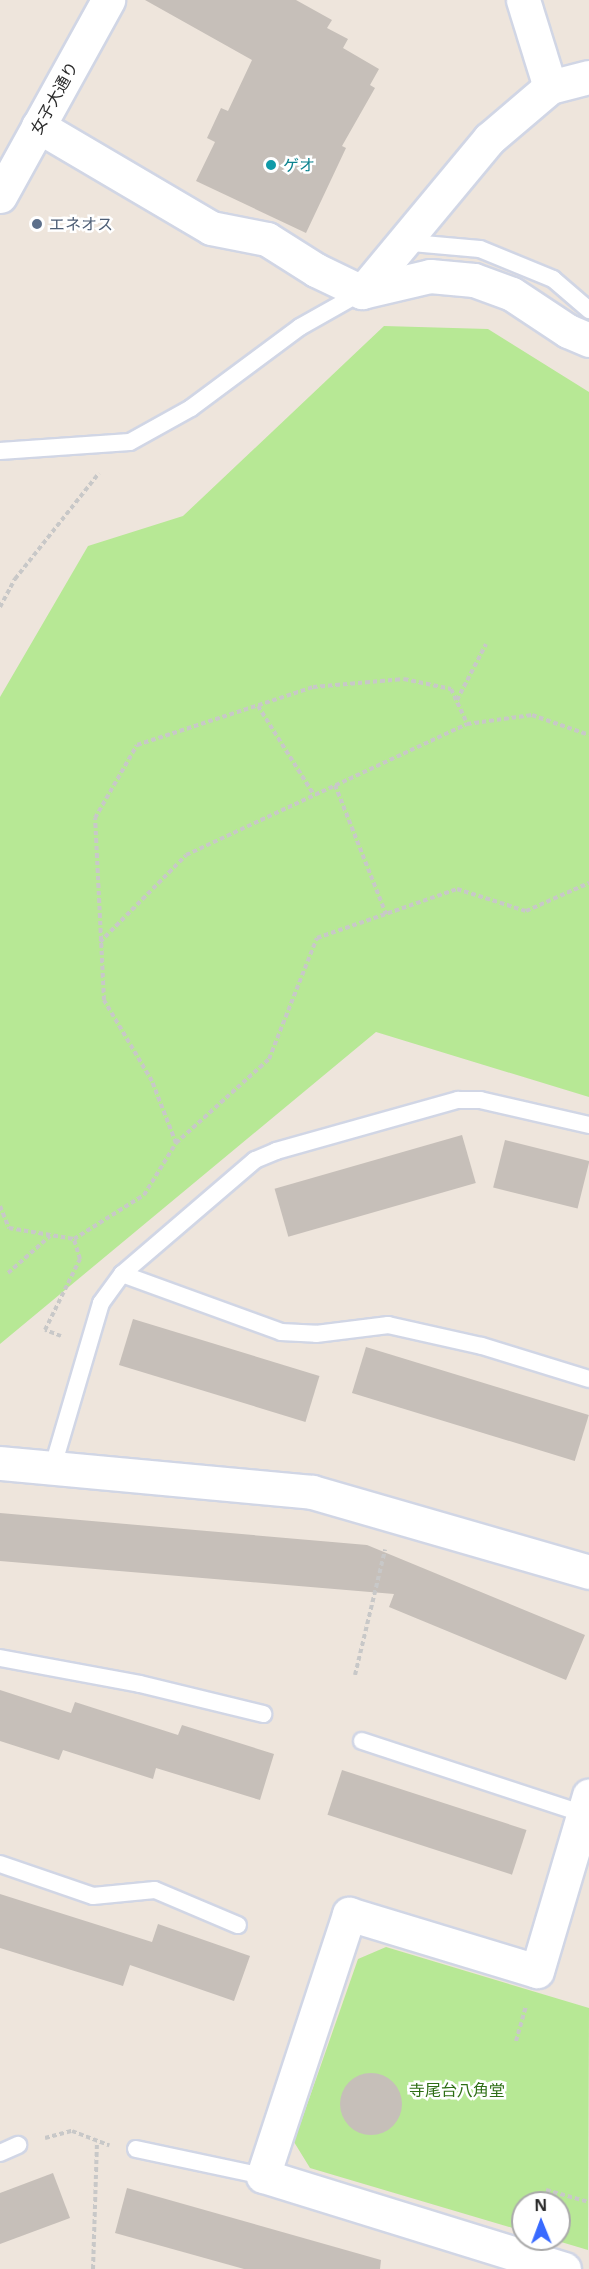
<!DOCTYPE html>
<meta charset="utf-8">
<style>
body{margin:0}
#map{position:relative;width:589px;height:2269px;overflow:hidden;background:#eee5dc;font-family:"Open Sans","Noto Sans JP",sans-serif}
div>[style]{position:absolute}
.green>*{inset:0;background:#b7e895}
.building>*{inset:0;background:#c6bfb9;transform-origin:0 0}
.round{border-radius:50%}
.path>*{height:4px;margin-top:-2px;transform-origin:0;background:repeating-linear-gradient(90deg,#c8c8c8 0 4.5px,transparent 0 7.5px)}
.roads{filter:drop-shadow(2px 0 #d1d6e5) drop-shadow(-2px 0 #d1d6e5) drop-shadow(0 2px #d1d6e5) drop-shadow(0 -2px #d1d6e5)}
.service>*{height:16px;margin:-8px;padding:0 8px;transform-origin:8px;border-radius:8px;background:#fff}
.minor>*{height:33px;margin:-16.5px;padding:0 16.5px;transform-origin:16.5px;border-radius:16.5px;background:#fff}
.tertiary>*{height:33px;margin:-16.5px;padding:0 16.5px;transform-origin:16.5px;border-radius:16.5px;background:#fff}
.dots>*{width:16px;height:16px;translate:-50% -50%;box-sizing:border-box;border:3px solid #fff;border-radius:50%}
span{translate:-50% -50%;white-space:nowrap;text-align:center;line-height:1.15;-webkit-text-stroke:5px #fff;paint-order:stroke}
.street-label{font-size:16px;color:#2b2b2b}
.culture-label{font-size:16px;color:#0d838f}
.left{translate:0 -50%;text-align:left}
.service-label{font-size:16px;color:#4e5e75}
.park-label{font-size:16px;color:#2e6e15}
.north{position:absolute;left:511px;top:2191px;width:60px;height:60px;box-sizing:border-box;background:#fff;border:2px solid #aaa;border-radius:50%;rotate:359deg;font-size:16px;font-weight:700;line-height:24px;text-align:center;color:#2b2b2b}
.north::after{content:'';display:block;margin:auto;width:21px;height:27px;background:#386aff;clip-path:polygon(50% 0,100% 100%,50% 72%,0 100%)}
</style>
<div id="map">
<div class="green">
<div style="clip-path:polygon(384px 326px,488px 329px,589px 392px,589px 1097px,376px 1032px,0 1344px,0 697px,88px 546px,183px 516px)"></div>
<div style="clip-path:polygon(386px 1947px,589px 2008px,588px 2250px,551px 2239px,559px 2239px,559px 2203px,523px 2203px,523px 2231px,310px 2168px,294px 2142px,358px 1959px)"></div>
</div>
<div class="building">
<div style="clip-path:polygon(145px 0,296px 0,332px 20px,327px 28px,348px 39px,343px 48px,379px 69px,370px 85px,375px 88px,342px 146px,346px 148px,306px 233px,196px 181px,215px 142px,207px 138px,221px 108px,228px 111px,252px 60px)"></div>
<div style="left:462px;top:1135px;width:50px;height:195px;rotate:74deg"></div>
<div style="left:505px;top:1140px;width:87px;height:49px;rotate:14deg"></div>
<div style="left:133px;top:1319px;width:195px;height:48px;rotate:17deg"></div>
<div style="left:366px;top:1347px;width:233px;height:48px;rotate:17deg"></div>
<div style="clip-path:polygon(0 1513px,367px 1545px,585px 1635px,566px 1680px,389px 1607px,394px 1594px,0 1561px)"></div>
<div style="clip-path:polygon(0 1690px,71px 1713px,75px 1702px,178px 1735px,182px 1725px,274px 1754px,260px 1800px,156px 1768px,153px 1779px,63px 1750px,59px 1760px,0 1741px)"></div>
<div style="left:342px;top:1770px;width:194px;height:47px;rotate:18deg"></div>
<div style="clip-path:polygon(0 1894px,152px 1942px,158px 1924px,250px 1956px,234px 2001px,130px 1965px,123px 1986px,0 1948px)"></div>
<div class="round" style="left:340px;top:2073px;width:62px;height:62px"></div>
<div style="clip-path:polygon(53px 2173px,70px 2218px,0 2244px,0 2193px)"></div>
<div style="clip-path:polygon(127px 2188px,381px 2260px,380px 2269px,244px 2269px,115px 2233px)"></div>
</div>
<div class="path">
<div style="left:0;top:607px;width:32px;rotate:-62deg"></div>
<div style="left:15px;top:579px;width:135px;rotate:-51.6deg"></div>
<div style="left:457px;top:700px;width:63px;rotate:-62.6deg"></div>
<div style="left:258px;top:706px;width:105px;rotate:57.8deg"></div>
<div style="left:335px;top:785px;width:139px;rotate:68.4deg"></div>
<div style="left:100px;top:942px;width:122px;rotate:-45.3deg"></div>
<div style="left:186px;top:855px;width:310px;rotate:-25deg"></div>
<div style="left:467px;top:724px;width:66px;rotate:-7.9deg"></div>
<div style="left:532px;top:715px;width:60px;rotate:19.3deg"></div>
<div style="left:176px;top:1143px;width:66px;rotate:-111.2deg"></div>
<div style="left:152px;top:1081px;width:94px;rotate:-120.7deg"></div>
<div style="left:104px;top:1000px;width:182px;rotate:-92.8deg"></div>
<div style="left:95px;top:818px;width:84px;rotate:-60.1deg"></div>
<div style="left:137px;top:745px;width:185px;rotate:-18.2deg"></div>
<div style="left:313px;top:687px;width:91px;rotate:-5deg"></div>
<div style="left:404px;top:679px;width:48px;rotate:12deg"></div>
<div style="left:451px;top:689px;width:38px;rotate:65deg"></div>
<div style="left:0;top:1206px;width:24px;rotate:68deg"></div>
<div style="left:9px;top:1228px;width:66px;rotate:9.6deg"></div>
<div style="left:74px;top:1239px;width:83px;rotate:-32.2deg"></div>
<div style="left:144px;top:1195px;width:61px;rotate:-58.4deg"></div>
<div style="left:176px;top:1143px;width:125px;rotate:-42.1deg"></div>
<div style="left:269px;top:1059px;width:130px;rotate:-68.4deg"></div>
<div style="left:317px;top:938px;width:148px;rotate:-19.3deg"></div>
<div style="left:457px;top:889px;width:72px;rotate:17.7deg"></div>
<div style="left:526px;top:911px;width:69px;rotate:-24deg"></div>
<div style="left:8px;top:1273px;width:56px;rotate:-41.4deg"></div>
<div style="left:61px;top:1336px;width:17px;rotate:-159deg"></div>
<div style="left:45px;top:1330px;width:79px;rotate:-63.8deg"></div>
<div style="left:80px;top:1259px;width:21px;rotate:-107deg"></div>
<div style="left:355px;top:1675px;width:129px;rotate:-76.5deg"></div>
<div style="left:516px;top:2041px;width:36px;rotate:-74deg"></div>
<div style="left:45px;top:2138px;width:28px;rotate:-15deg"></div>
<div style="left:72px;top:2131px;width:40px;rotate:21deg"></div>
<div style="left:546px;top:2190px;width:45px;rotate:15.6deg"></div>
<div style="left:93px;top:2269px;width:126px;rotate:-88.2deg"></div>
</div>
<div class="roads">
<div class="service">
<div style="left:401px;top:242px;width:79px;rotate:5.1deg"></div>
<div style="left:480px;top:249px;width:79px;rotate:22.3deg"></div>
<div style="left:553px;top:279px;width:48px;rotate:40.7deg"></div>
<div style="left:0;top:451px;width:130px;rotate:-4deg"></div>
<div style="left:130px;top:442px;width:70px;rotate:-29.1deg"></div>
<div style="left:191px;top:408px;width:136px;rotate:-36.6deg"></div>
<div style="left:300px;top:327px;width:71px;rotate:-29.4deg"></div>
<div style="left:122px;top:1274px;width:169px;rotate:20deg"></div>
<div style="left:281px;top:1332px;width:35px;rotate:3deg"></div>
<div style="left:316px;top:1334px;width:73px;rotate:-7.1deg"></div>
<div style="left:388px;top:1325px;width:96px;rotate:12.6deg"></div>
<div style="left:482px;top:1346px;width:112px;rotate:17.1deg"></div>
<div style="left:53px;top:1466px;width:170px;rotate:-73.6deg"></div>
<div style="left:101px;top:1303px;width:36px;rotate:-54deg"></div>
<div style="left:122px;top:1274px;width:175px;rotate:-40.6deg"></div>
<div style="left:255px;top:1160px;width:23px;rotate:-23deg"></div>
<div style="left:276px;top:1151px;width:189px;rotate:-15.7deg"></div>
<div style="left:458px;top:1100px;width:22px"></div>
<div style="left:480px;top:1100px;width:112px;rotate:12.9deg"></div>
<div style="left:0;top:1658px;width:142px;rotate:10.5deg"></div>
<div style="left:140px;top:1684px;width:127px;rotate:13.7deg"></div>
<div style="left:362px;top:1741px;width:234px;rotate:18.2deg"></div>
<div style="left:0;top:1864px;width:98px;rotate:19deg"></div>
<div style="left:93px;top:1896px;width:62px;rotate:-5.5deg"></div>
<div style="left:155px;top:1890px;width:90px;rotate:22.9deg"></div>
<div style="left:136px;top:2149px;width:130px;rotate:12deg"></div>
<div style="left:0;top:2153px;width:20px;rotate:-24deg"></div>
</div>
<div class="minor">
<div style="left:523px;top:0;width:91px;rotate:72.8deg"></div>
<div style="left:38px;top:126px;width:201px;rotate:30.5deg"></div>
<div style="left:211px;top:228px;width:57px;rotate:11.1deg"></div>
<div style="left:267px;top:239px;width:58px;rotate:32.3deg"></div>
<div style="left:316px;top:270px;width:51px;rotate:25.6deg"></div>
<div style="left:362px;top:292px;width:70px;rotate:-13.2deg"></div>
<div style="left:430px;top:276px;width:44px;rotate:5.2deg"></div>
<div style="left:474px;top:280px;width:40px;rotate:20.2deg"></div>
<div style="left:512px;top:294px;width:67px;rotate:33.5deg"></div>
<div style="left:568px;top:331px;width:23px;rotate:23deg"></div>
<div style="left:362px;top:292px;width:199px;rotate:-50.3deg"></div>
<div style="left:489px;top:139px;width:80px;rotate:-40.4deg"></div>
<div style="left:550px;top:87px;width:40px;rotate:-14.4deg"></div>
<div style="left:0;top:1463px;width:313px;rotate:5.3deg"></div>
<div style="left:312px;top:1492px;width:288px;rotate:16.1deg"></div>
<div style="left:564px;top:2269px;width:315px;rotate:-162.8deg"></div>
<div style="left:263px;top:2176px;width:276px;rotate:-71.8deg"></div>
<div style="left:349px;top:1914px;width:196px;rotate:16.9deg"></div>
<div style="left:537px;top:1971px;width:183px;rotate:-73.5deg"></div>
</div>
<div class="tertiary">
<div style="left:0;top:196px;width:224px;rotate:-61.1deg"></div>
</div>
</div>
<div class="dots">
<div style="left:271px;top:165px;background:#0f9aa8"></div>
<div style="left:37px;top:224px;background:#5c6f8a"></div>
</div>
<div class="street-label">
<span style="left:54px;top:98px;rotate:-61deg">女子大通り</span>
</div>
<div class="culture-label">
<span class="left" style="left:283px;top:165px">ゲオ</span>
</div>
<div class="service-label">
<span class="left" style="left:49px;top:224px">エネオス</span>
</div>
<div class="park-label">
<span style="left:457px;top:2090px">寺尾台八角堂</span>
</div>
<div class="north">N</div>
</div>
